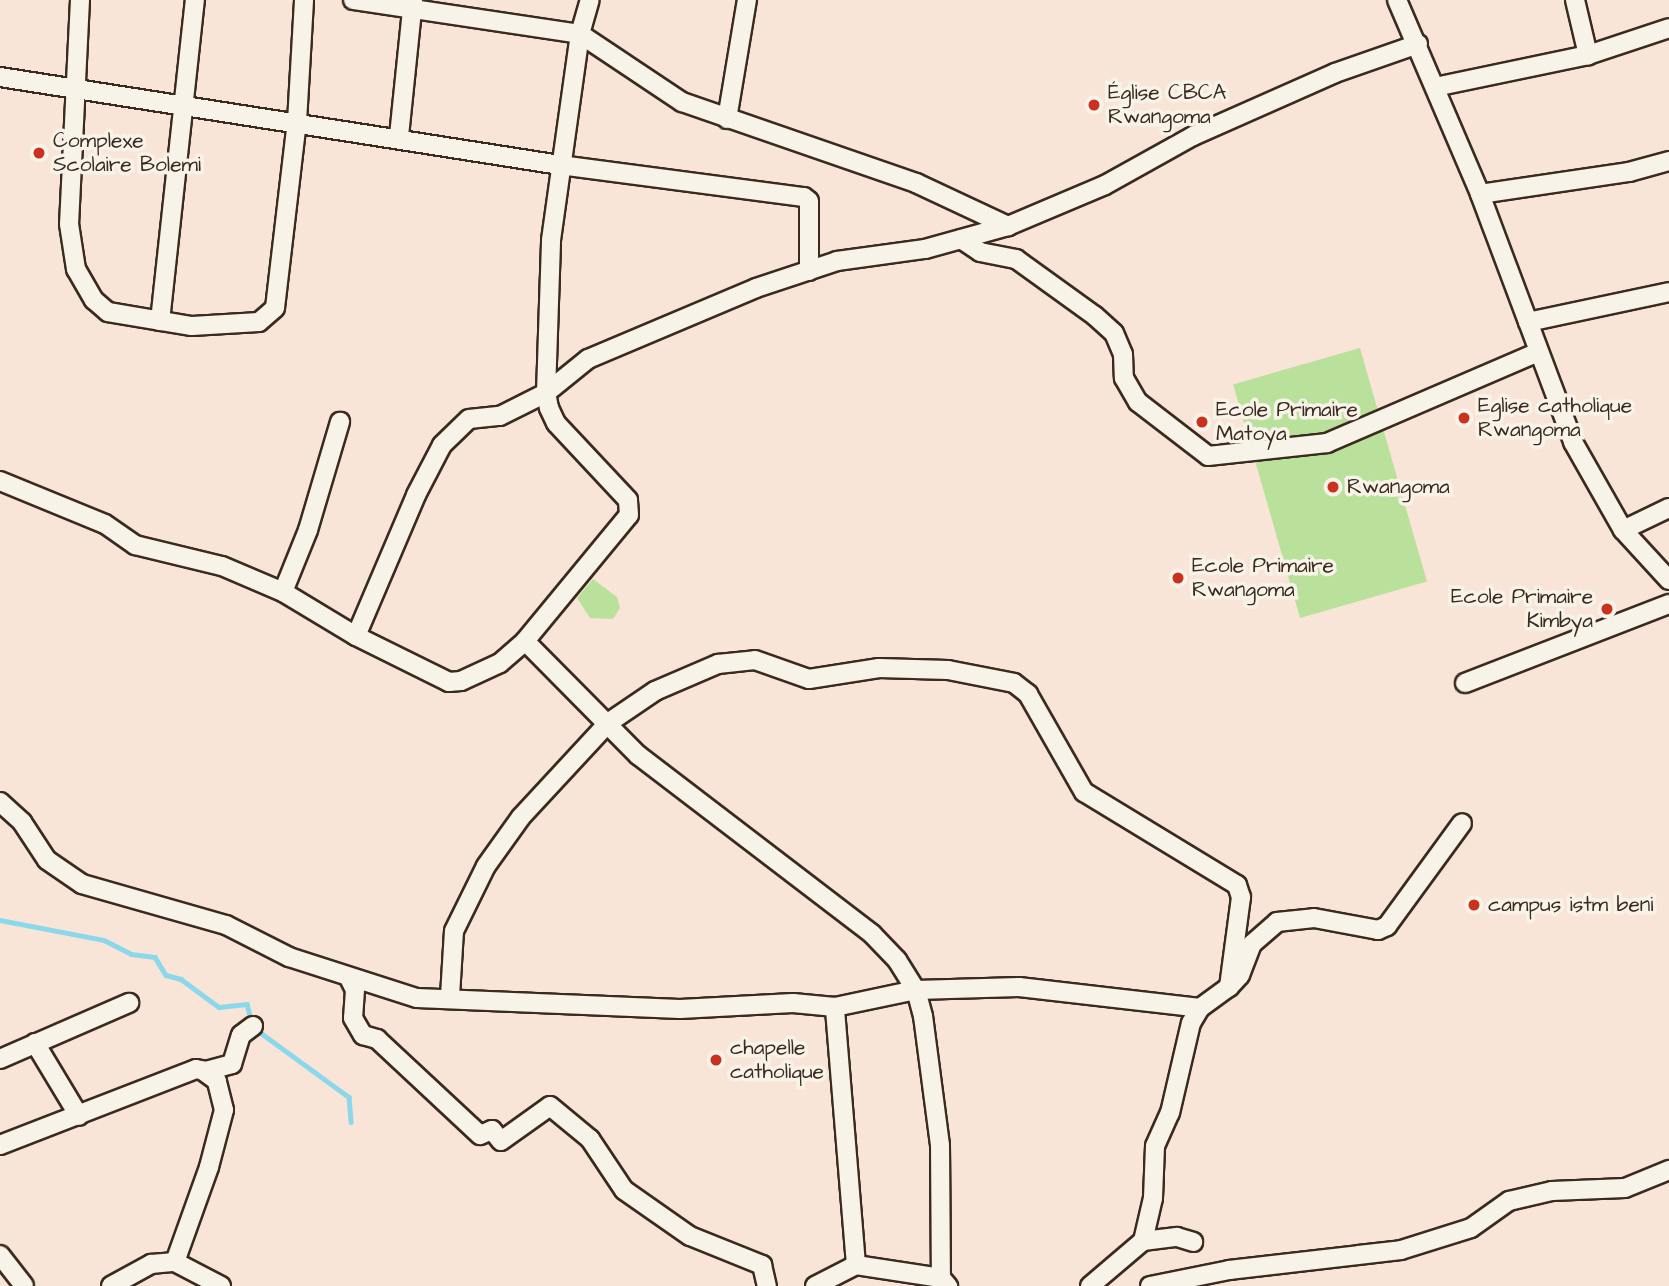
<!DOCTYPE html>
<meta charset="utf-8">
<style>
body{margin:0}
#map{position:relative;width:1669px;height:1286px;overflow:hidden;background:#f9e5d8;font-family:"Architects Daughter",sans-serif}
div>[style]{position:absolute}
.green>*{inset:0;background:#b9e19c;transform-origin:0 0}
.stream>*{height:4.5px;margin:-2.25px;padding:0 2.25px;transform-origin:2.25px;border-radius:2.25px;background:#8bd8eb}
.roads{filter:drop-shadow(2px 0 #3b2a1e) drop-shadow(-2px 0 #3b2a1e) drop-shadow(0 2px #3b2a1e) drop-shadow(0 -2px #3b2a1e)}
.minor>*{height:18px;margin:-9px;padding:0 9px;transform-origin:9px;border-radius:9px;background:#f7f3e8}
.dots>*{width:19px;height:19px;translate:-50% -50%;box-sizing:border-box;border:4px solid #f7f3e8;border-radius:50%}
span{translate:-50% -50%;white-space:nowrap;text-align:center;line-height:1.15;-webkit-text-stroke:7px #f7f3e8;paint-order:stroke}
.poi-label{font-size:21px;color:#3b2a1e}
.left{translate:0 -50%;text-align:left}
.right{translate:-100% -50%;text-align:right}
</style>
<div id="map">
<div class="green">
<div style="left:1360px;top:348px;width:243px;height:132px;rotate:74deg"></div>
<div style="clip-path:polygon(593px 579px,617px 597px,620px 608px,613px 619px,590px 618px,577px 598px)"></div>
</div>
<div class="stream">
<div style="left:0;top:920px;width:106px;rotate:10.9deg"></div>
<div style="left:104px;top:940px;width:30px;rotate:27deg"></div>
<div style="left:131px;top:954px;width:24px;rotate:7deg"></div>
<div style="left:155px;top:957px;width:21px;rotate:59deg"></div>
<div style="left:166px;top:975px;width:16px;rotate:15deg"></div>
<div style="left:181px;top:979px;width:47px;rotate:36.4deg"></div>
<div style="left:219px;top:1007px;width:28px;rotate:-6deg"></div>
<div style="left:247px;top:1004px;width:20px;rotate:75deg"></div>
<div style="left:257px;top:1030px;width:114px;rotate:36.1deg"></div>
<div style="left:349px;top:1097px;width:25px;rotate:85deg"></div>
</div>
<div class="roads">
<div class="minor">
<div style="left:80px;top:0;width:224px;rotate:92.8deg"></div>
<div style="left:69px;top:224px;width:46px;rotate:81.2deg"></div>
<div style="left:76px;top:269px;width:36px;rotate:60deg"></div>
<div style="left:94px;top:300px;width:18px;rotate:41deg"></div>
<div style="left:108px;top:312px;width:85px;rotate:9.5deg"></div>
<div style="left:192px;top:326px;width:67px;rotate:-3.4deg"></div>
<div style="left:259px;top:322px;width:21px;rotate:-41deg"></div>
<div style="left:275px;top:308px;width:187px;rotate:-83.3deg"></div>
<div style="left:297px;top:122px;width:122px;rotate:-86.7deg"></div>
<div style="left:353px;top:0;width:230px;rotate:8.5deg"></div>
<div style="left:580px;top:34px;width:123px;rotate:33.7deg"></div>
<div style="left:682px;top:102px;width:248px;rotate:19.1deg"></div>
<div style="left:916px;top:183px;width:102px;rotate:25.1deg"></div>
<div style="left:1397px;top:0;width:211px;rotate:66.8deg"></div>
<div style="left:1480px;top:194px;width:265px;rotate:69.4deg"></div>
<div style="left:1573px;top:442px;width:101px;rotate:60.4deg"></div>
<div style="left:1623px;top:530px;width:68px;rotate:47.4deg"></div>
<div style="left:1575px;top:0;width:57px;rotate:76.7deg"></div>
<div style="left:0;top:77px;width:567px;rotate:8.93deg"></div>
<div style="left:560px;top:165px;width:246px;rotate:7.5deg"></div>
<div style="left:804px;top:197px;width:6px;rotate:39deg"></div>
<div style="left:809px;top:201px;width:70px;rotate:90deg"></div>
<div style="left:1435px;top:87px;width:156px;rotate:-11.8deg"></div>
<div style="left:1588px;top:55px;width:85px;rotate:-18.4deg"></div>
<div style="left:727px;top:119px;width:121px;rotate:-80.5deg"></div>
<div style="left:399px;top:136px;width:137px;rotate:-84.1deg"></div>
<div style="left:1480px;top:194px;width:151px;rotate:-8.4deg"></div>
<div style="left:1629px;top:172px;width:41px;rotate:-15.4deg"></div>
<div style="left:961px;top:239px;width:23px;rotate:34deg"></div>
<div style="left:980px;top:252px;width:37px;rotate:11deg"></div>
<div style="left:1016px;top:259px;width:97px;rotate:35.8deg"></div>
<div style="left:1095px;top:316px;width:25px;rotate:42deg"></div>
<div style="left:1114px;top:333px;width:23px;rotate:67deg"></div>
<div style="left:1123px;top:354px;width:24px;rotate:88deg"></div>
<div style="left:1124px;top:378px;width:28px;rotate:60deg"></div>
<div style="left:1138px;top:402px;width:88px;rotate:37.6deg"></div>
<div style="left:1208px;top:456px;width:120px;rotate:-6.2deg"></div>
<div style="left:1327px;top:443px;width:230px;rotate:-23.3deg"></div>
<div style="left:160px;top:321px;width:323px;rotate:-83.8deg"></div>
<div style="left:1528px;top:322px;width:144px;rotate:-12deg"></div>
<div style="left:0;top:481px;width:113px;rotate:22.3deg"></div>
<div style="left:105px;top:524px;width:37px;rotate:35deg"></div>
<div style="left:135px;top:545px;width:89px;rotate:13.6deg"></div>
<div style="left:222px;top:566px;width:66px;rotate:23.1deg"></div>
<div style="left:283px;top:592px;width:85px;rotate:31.1deg"></div>
<div style="left:356px;top:636px;width:104px;rotate:26.3deg"></div>
<div style="left:449px;top:682px;width:12px;rotate:-5deg"></div>
<div style="left:461px;top:681px;width:43px;rotate:-24.8deg"></div>
<div style="left:500px;top:663px;width:33px;rotate:-41deg"></div>
<div style="left:525px;top:641px;width:163px;rotate:-50.5deg"></div>
<div style="left:629px;top:515px;width:15px;rotate:-94deg"></div>
<div style="left:628px;top:500px;width:105px;rotate:-133.1deg"></div>
<div style="left:556px;top:423px;width:17px;rotate:-115deg"></div>
<div style="left:549px;top:408px;width:15px;rotate:-101deg"></div>
<div style="left:546px;top:393px;width:54px;rotate:-39deg"></div>
<div style="left:588px;top:359px;width:182px;rotate:-22.9deg"></div>
<div style="left:756px;top:288px;width:85px;rotate:-18.4deg"></div>
<div style="left:837px;top:261px;width:89px;rotate:-7.8deg"></div>
<div style="left:925px;top:249px;width:86px;rotate:-15.5deg"></div>
<div style="left:1008px;top:226px;width:105px;rotate:-22.9deg"></div>
<div style="left:1105px;top:185px;width:101px;rotate:-29.1deg"></div>
<div style="left:1193px;top:136px;width:155px;rotate:-23.9deg"></div>
<div style="left:1335px;top:73px;width:88px;rotate:-19.3deg"></div>
<div style="left:1623px;top:530px;width:51px;rotate:-25.6deg"></div>
<div style="left:283px;top:592px;width:67px;rotate:-68deg"></div>
<div style="left:308px;top:530px;width:113px;rotate:-73.5deg"></div>
<div style="left:356px;top:636px;width:153px;rotate:-66.9deg"></div>
<div style="left:416px;top:495px;width:56px;rotate:-62.5deg"></div>
<div style="left:442px;top:445px;width:37px;rotate:-44deg"></div>
<div style="left:469px;top:419px;width:31px;rotate:-6deg"></div>
<div style="left:500px;top:416px;width:51px;rotate:-26.6deg"></div>
<div style="left:546px;top:393px;width:153px;rotate:-88.1deg"></div>
<div style="left:551px;top:240px;width:208px;rotate:-82deg"></div>
<div style="left:580px;top:34px;width:35px;rotate:-74deg"></div>
<div style="left:525px;top:641px;width:161px;rotate:45.3deg"></div>
<div style="left:638px;top:755px;width:295px;rotate:37.4deg"></div>
<div style="left:872px;top:934px;width:36px;rotate:46deg"></div>
<div style="left:897px;top:960px;width:36px;rotate:58deg"></div>
<div style="left:916px;top:990px;width:27px;rotate:75deg"></div>
<div style="left:923px;top:1016px;width:130px;rotate:82.5deg"></div>
<div style="left:940px;top:1145px;width:133px;rotate:89.6deg"></div>
<div style="left:1465px;top:683px;width:219px;rotate:-21.2deg"></div>
<div style="left:0;top:802px;width:30px;rotate:42deg"></div>
<div style="left:22px;top:822px;width:45px;rotate:56.7deg"></div>
<div style="left:47px;top:860px;width:42px;rotate:34.4deg"></div>
<div style="left:82px;top:884px;width:150px;rotate:15.9deg"></div>
<div style="left:226px;top:925px;width:71px;rotate:26.9deg"></div>
<div style="left:289px;top:957px;width:134px;rotate:17.8deg"></div>
<div style="left:417px;top:998px;width:263px;rotate:2.4deg"></div>
<div style="left:680px;top:1009px;width:113px;rotate:-3deg"></div>
<div style="left:793px;top:1003px;width:42px;rotate:5.4deg"></div>
<div style="left:349px;top:978px;width:13px;rotate:63deg"></div>
<div style="left:355px;top:990px;width:28px;rotate:94deg"></div>
<div style="left:353px;top:1018px;width:20px;rotate:60deg"></div>
<div style="left:363px;top:1035px;width:15px;rotate:16deg"></div>
<div style="left:377px;top:1039px;width:141px;rotate:43deg"></div>
<div style="left:480px;top:1135px;width:13px;rotate:-23deg"></div>
<div style="left:492px;top:1130px;width:14px;rotate:51deg"></div>
<div style="left:501px;top:1141px;width:60px;rotate:-35.5deg"></div>
<div style="left:550px;top:1106px;width:52px;rotate:39.5deg"></div>
<div style="left:590px;top:1139px;width:61px;rotate:56.3deg"></div>
<div style="left:624px;top:1190px;width:80px;rotate:34.9deg"></div>
<div style="left:690px;top:1236px;width:78px;rotate:21.9deg"></div>
<div style="left:762px;top:1265px;width:22px;rotate:77deg"></div>
<div style="left:450px;top:996px;width:65px;rotate:-86.5deg"></div>
<div style="left:454px;top:931px;width:72px;rotate:-63.8deg"></div>
<div style="left:486px;top:866px;width:60px;rotate:-54.5deg"></div>
<div style="left:521px;top:817px;width:128px;rotate:-47.2deg"></div>
<div style="left:608px;top:723px;width:57px;rotate:-34.2deg"></div>
<div style="left:655px;top:691px;width:69px;rotate:-23.2deg"></div>
<div style="left:718px;top:664px;width:37px;rotate:-6deg"></div>
<div style="left:755px;top:660px;width:57px;rotate:19.4deg"></div>
<div style="left:809px;top:679px;width:71px;rotate:-8.9deg"></div>
<div style="left:879px;top:668px;width:69px;rotate:1.7deg"></div>
<div style="left:948px;top:670px;width:67px;rotate:11.1deg"></div>
<div style="left:1014px;top:683px;width:18px;rotate:38deg"></div>
<div style="left:1028px;top:694px;width:113px;rotate:60.3deg"></div>
<div style="left:1084px;top:792px;width:179px;rotate:31.3deg"></div>
<div style="left:1237px;top:885px;width:13px;rotate:72deg"></div>
<div style="left:1241px;top:897px;width:91px;rotate:97.6deg"></div>
<div style="left:35px;top:1043px;width:85px;rotate:58.9deg"></div>
<div style="left:0;top:1059px;width:141px;rotate:-23.5deg"></div>
<div style="left:0;top:1145px;width:210px;rotate:-21.2deg"></div>
<div style="left:196px;top:1069px;width:10px;rotate:11deg"></div>
<div style="left:206px;top:1071px;width:27px;rotate:-15deg"></div>
<div style="left:232px;top:1064px;width:30px;rotate:-73deg"></div>
<div style="left:241px;top:1035px;width:15px;rotate:-37deg"></div>
<div style="left:1143px;top:1241px;width:34px;rotate:-7deg"></div>
<div style="left:1177px;top:1237px;width:17px;rotate:17deg"></div>
<div style="left:0;top:1255px;width:39px;rotate:52deg"></div>
<div style="left:175px;top:1262px;width:101px;rotate:-70.3deg"></div>
<div style="left:209px;top:1167px;width:59px;rotate:-75.3deg"></div>
<div style="left:224px;top:1110px;width:30px;rotate:-104deg"></div>
<div style="left:217px;top:1081px;width:17px;rotate:-144deg"></div>
<div style="left:856px;top:1265px;width:259px;rotate:-94.7deg"></div>
<div style="left:835px;top:1007px;width:83px;rotate:-11.9deg"></div>
<div style="left:916px;top:990px;width:103px;rotate:-1.7deg"></div>
<div style="left:1019px;top:987px;width:182px;rotate:6.6deg"></div>
<div style="left:111px;top:1286px;width:46px;rotate:-28.8deg"></div>
<div style="left:151px;top:1264px;width:24px;rotate:-5deg"></div>
<div style="left:175px;top:1262px;width:52px;rotate:27.6deg"></div>
<div style="left:815px;top:1286px;width:46px;rotate:-27.1deg"></div>
<div style="left:856px;top:1265px;width:86px;rotate:8.7deg"></div>
<div style="left:941px;top:1278px;width:11px;rotate:49deg"></div>
<div style="left:1090px;top:1286px;width:70px;rotate:-40.3deg"></div>
<div style="left:1143px;top:1241px;width:44px;rotate:-76.9deg"></div>
<div style="left:1153px;top:1198px;width:52px;rotate:-87.8deg"></div>
<div style="left:1155px;top:1146px;width:36px;rotate:-66deg"></div>
<div style="left:1170px;top:1113px;width:92px;rotate:-76.9deg"></div>
<div style="left:1191px;top:1023px;width:17px;rotate:-59deg"></div>
<div style="left:1200px;top:1008px;width:36px;rotate:-36deg"></div>
<div style="left:1229px;top:987px;width:16px;rotate:-47deg"></div>
<div style="left:1240px;top:975px;width:33px;rotate:-69deg"></div>
<div style="left:1252px;top:944px;width:33px;rotate:-41deg"></div>
<div style="left:1277px;top:922px;width:37px;rotate:-6deg"></div>
<div style="left:1314px;top:918px;width:65px;rotate:10.6deg"></div>
<div style="left:1378px;top:930px;width:10px;rotate:-24deg"></div>
<div style="left:1387px;top:926px;width:127px;rotate:-53.9deg"></div>
<div style="left:1150px;top:1286px;width:81px;rotate:-11.4deg"></div>
<div style="left:1229px;top:1270px;width:173px;rotate:-6.6deg"></div>
<div style="left:1401px;top:1250px;width:73px;rotate:-17.4deg"></div>
<div style="left:1471px;top:1228px;width:47px;rotate:-35.4deg"></div>
<div style="left:1509px;top:1201px;width:44px;rotate:-13.1deg"></div>
<div style="left:1552px;top:1191px;width:73px;rotate:-2.4deg"></div>
<div style="left:1625px;top:1188px;width:48px;rotate:-22.2deg"></div>
</div>
</div>
<div class="dots">
<div style="left:1094px;top:105px;background:#c8321e"></div>
<div style="left:39px;top:153px;background:#c8321e"></div>
<div style="left:1464px;top:418px;background:#c8321e"></div>
<div style="left:1202px;top:422px;background:#c8321e"></div>
<div style="left:1333px;top:487px;background:#c8321e"></div>
<div style="left:1178px;top:578px;background:#c8321e"></div>
<div style="left:1607px;top:609px;background:#c8321e"></div>
<div style="left:1474px;top:905px;background:#c8321e"></div>
<div style="left:716px;top:1060px;background:#c8321e"></div>
</div>
<div class="poi-label">
<span class="left" style="left:1108px;top:105px">Église CBCA<br>Rwangoma</span>
<span class="left" style="left:53px;top:153px">Complexe<br>Scolaire Bolemi</span>
<span class="left" style="left:1478px;top:418px">Eglise catholique<br>Rwangoma</span>
<span class="left" style="left:1216px;top:422px">Ecole Primaire<br>Matoya</span>
<span class="left" style="left:1347px;top:487px">Rwangoma</span>
<span class="left" style="left:1192px;top:578px">Ecole Primaire<br>Rwangoma</span>
<span class="right" style="left:1593px;top:609px">Ecole Primaire<br>Kimbya</span>
<span class="left" style="left:1488px;top:905px">campus istm beni</span>
<span class="left" style="left:730px;top:1060px">chapelle<br>catholique</span>
</div>
</div>
